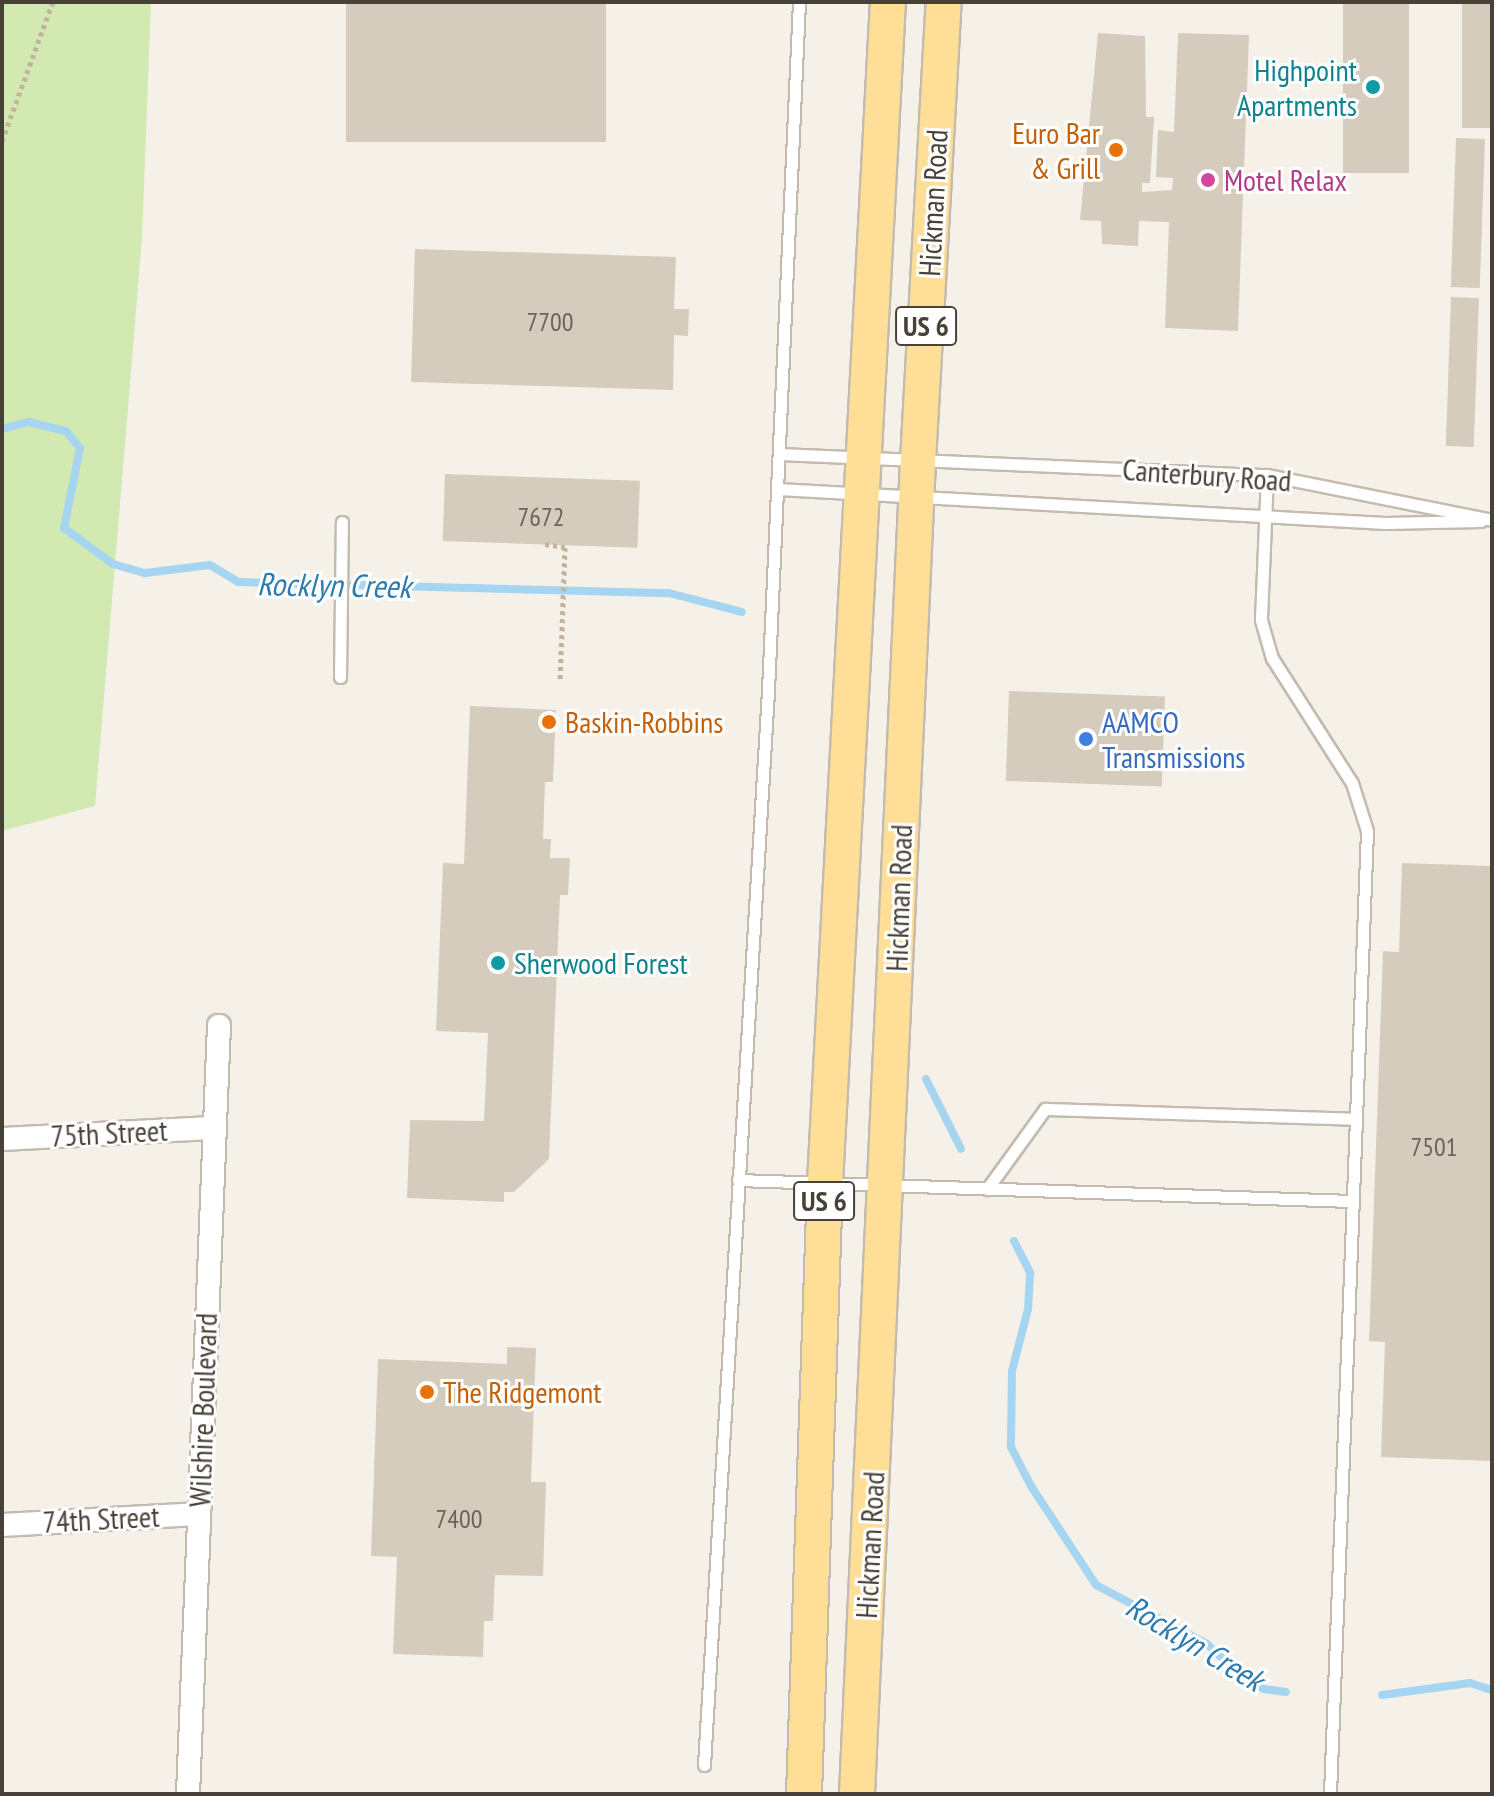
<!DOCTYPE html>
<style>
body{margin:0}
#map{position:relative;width:1494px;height:1796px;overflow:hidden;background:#f5f1e9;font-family:"PT Sans Narrow",sans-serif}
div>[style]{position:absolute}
.green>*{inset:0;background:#d2e9b2}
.stream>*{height:8px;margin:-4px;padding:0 4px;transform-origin:4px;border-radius:4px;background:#a5d5f1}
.building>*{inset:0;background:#d6ccbe;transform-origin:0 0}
.path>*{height:5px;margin-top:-2.5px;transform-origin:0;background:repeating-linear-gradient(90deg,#c2b49c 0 4px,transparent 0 8px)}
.roads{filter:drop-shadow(2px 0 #c3bbae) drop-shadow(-2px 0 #c3bbae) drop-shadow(0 2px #c3bbae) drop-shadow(0 -2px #c3bbae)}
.service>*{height:11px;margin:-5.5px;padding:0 5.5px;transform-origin:5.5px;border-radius:5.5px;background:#fff}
.minor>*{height:22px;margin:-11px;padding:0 11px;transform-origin:11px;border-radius:11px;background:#fff}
.primary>*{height:34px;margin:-17px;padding:0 17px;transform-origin:17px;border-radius:17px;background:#ffde98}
.dots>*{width:22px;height:22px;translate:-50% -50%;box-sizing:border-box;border:4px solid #fff;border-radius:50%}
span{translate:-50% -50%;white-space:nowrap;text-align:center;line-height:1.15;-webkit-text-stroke:6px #fff;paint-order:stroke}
.number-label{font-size:26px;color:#6c6459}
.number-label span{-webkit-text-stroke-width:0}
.shield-label span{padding:2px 6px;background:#fff;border:2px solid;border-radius:6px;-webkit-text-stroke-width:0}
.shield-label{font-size:28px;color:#484137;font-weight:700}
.culture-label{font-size:30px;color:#0d838f}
.right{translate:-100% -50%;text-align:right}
.left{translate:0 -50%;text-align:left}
.food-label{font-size:30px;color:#c56008}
.hotel-label{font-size:30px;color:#b23c85}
.street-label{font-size:30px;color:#484137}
.shop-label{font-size:30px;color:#366cbe}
.water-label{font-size:32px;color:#2e7cae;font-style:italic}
.frame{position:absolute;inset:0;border:4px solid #484137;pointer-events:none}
</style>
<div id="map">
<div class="green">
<div style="clip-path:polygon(2px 2px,151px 2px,142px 238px,95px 806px,2px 831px)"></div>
</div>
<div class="stream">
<div style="left:2px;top:429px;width:28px;rotate:-15deg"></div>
<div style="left:29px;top:422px;width:38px;rotate:14deg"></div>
<div style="left:66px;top:431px;width:22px;rotate:51deg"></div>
<div style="left:80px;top:448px;width:82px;rotate:101.3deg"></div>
<div style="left:64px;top:528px;width:61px;rotate:36.3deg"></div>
<div style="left:113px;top:564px;width:33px;rotate:16deg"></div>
<div style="left:145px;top:573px;width:65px;rotate:-7deg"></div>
<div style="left:210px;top:565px;width:33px;rotate:31deg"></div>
<div style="left:238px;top:582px;width:431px;rotate:1.5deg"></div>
<div style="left:669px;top:593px;width:75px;rotate:14.6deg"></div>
<div style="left:926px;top:1079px;width:78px;rotate:63.4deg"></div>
<div style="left:1014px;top:1241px;width:36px;rotate:63deg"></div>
<div style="left:1030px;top:1273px;width:36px;rotate:93deg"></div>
<div style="left:1028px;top:1309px;width:64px;rotate:104.5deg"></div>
<div style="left:1012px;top:1371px;width:76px;rotate:90.8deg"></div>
<div style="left:1011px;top:1447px;width:44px;rotate:62.9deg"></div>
<div style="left:1031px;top:1486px;width:118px;rotate:56.7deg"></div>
<div style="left:1096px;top:1585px;width:126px;rotate:28deg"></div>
<div style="left:1207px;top:1644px;width:48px;rotate:43.3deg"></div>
<div style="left:1242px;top:1677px;width:25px;rotate:29deg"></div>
<div style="left:1264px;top:1689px;width:22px;rotate:8deg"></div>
<div style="left:1382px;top:1695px;width:89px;rotate:-7.8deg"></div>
<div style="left:1470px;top:1683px;width:23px;rotate:18deg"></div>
</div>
<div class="building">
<div style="left:346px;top:2px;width:260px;height:140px"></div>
<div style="left:1343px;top:2px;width:66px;height:171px"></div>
<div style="left:1462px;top:2px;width:29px;height:126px"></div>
<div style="clip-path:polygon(1098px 33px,1145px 36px,1146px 117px,1154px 117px,1150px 183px,1142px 183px,1142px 192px,1172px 190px,1173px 178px,1156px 177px,1158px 130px,1174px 132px,1178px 33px,1249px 35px,1238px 331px,1165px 328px,1169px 222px,1139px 221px,1138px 246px,1102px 244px,1101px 221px,1080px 220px)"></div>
<div style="left:1456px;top:138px;width:29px;height:149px;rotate:2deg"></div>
<div style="clip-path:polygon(415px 249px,676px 257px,674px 309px,689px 309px,688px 336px,674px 335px,673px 390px,411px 382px)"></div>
<div style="left:1451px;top:297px;width:28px;height:149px;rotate:2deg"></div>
<div style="left:445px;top:474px;width:195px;height:67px;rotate:2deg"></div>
<div style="left:1009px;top:691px;width:156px;height:90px;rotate:2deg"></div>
<div style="clip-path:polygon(470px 706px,556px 710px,553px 782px,545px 782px,543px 839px,551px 839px,550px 858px,570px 858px,568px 895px,560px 895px,549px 1159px,514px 1192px,504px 1192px,504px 1202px,407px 1198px,410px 1120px,484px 1121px,488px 1033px,436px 1031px,443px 863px,464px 864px)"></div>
<div style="clip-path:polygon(1402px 863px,1492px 866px,1492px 1461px,1381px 1457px,1385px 1342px,1369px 1341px,1383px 951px,1399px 952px)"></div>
<div style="clip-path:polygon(507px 1347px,536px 1348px,531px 1482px,546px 1482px,543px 1576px,495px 1575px,493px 1621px,484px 1621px,483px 1657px,393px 1654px,397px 1557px,371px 1556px,378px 1359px,507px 1364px)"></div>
</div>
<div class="path">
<div style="left:2px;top:141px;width:148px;rotate:-69.9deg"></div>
<div style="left:545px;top:544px;width:20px;rotate:9deg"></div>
<div style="left:565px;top:547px;width:135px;rotate:92.1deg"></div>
</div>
<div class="roads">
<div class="service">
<div style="left:779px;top:454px;width:488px;rotate:2.5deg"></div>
<div style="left:1267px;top:475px;width:229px;rotate:11.3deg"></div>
<div style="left:1267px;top:475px;width:145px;rotate:92.4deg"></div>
<div style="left:1261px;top:620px;width:40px;rotate:74deg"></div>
<div style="left:1272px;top:658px;width:148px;rotate:57.4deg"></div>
<div style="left:1352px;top:783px;width:50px;rotate:72.6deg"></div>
<div style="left:1367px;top:831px;width:964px;rotate:92.2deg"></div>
<div style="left:778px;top:489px;width:608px;rotate:3.21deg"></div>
<div style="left:1385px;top:523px;width:96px;rotate:-1.2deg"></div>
<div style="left:340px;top:677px;width:155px;rotate:-89.3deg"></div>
<div style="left:738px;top:1180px;width:615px;rotate:1.96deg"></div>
<div style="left:987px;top:1189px;width:99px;rotate:-54.1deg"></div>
<div style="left:1045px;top:1109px;width:311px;rotate:1.8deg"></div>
<div style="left:704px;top:1765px;width:1077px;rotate:-86.59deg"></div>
<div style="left:768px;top:690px;width:689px;rotate:-87.42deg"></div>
</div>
<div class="minor">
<div style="left:2px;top:1139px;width:213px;rotate:-3deg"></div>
<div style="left:2px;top:1525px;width:197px;rotate:-3.2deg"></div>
<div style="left:188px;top:1794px;width:769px;rotate:-87.69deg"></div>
</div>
<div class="primary">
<div style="left:804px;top:1794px;width:611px;rotate:-88.03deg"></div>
<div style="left:825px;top:1183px;width:1183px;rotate:-86.95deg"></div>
<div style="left:857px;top:1794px;width:1334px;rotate:-87.38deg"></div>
<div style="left:918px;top:461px;width:460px;rotate:-86.8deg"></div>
</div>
</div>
<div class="dots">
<div style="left:1373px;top:87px;background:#0f9aa8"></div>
<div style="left:1116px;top:150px;background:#e8710a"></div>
<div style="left:1208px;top:180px;background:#d1479c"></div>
<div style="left:549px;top:722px;background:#e8710a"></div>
<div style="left:1086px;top:739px;background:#3f7fe0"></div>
<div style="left:498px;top:963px;background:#0f9aa8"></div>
<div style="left:427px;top:1392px;background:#e8710a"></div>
</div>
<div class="number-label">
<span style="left:550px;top:322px">7700</span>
<span style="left:541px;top:517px">7672</span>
<span style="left:1434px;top:1147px">7501</span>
<span style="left:459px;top:1519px">7400</span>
</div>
<div class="shield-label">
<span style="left:926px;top:326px">US 6</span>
<span style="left:824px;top:1201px">US 6</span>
</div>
<div class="culture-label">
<span class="right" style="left:1357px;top:87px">Highpoint<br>Apartments</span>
<span class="left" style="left:514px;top:963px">Sherwood Forest</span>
</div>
<div class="food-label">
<span class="right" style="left:1100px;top:150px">Euro Bar<br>&amp; Grill</span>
<span class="left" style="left:565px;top:722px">Baskin-Robbins</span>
<span class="left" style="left:443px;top:1392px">The Ridgemont</span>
</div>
<div class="hotel-label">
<span class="left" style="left:1224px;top:180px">Motel Relax</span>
</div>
<div class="street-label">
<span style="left:933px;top:203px;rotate:-87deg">Hickman Road</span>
<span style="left:1207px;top:475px;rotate:4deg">Canterbury Road</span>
<span style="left:899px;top:898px;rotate:-88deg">Hickman Road</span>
<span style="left:109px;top:1133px;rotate:-3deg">75th Street</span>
<span style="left:203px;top:1410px;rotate:-88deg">Wilshire Boulevard</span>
<span style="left:101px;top:1519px;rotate:-3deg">74th Street</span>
<span style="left:870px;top:1545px;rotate:-87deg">Hickman Road</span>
</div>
<div class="shop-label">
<span class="left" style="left:1102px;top:739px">AAMCO<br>Transmissions</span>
</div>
<div class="water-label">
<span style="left:334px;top:585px;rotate:1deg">Rocklyn Creek</span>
<span style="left:1195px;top:1643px;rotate:31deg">Rocklyn Creek</span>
</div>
<div class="frame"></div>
</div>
